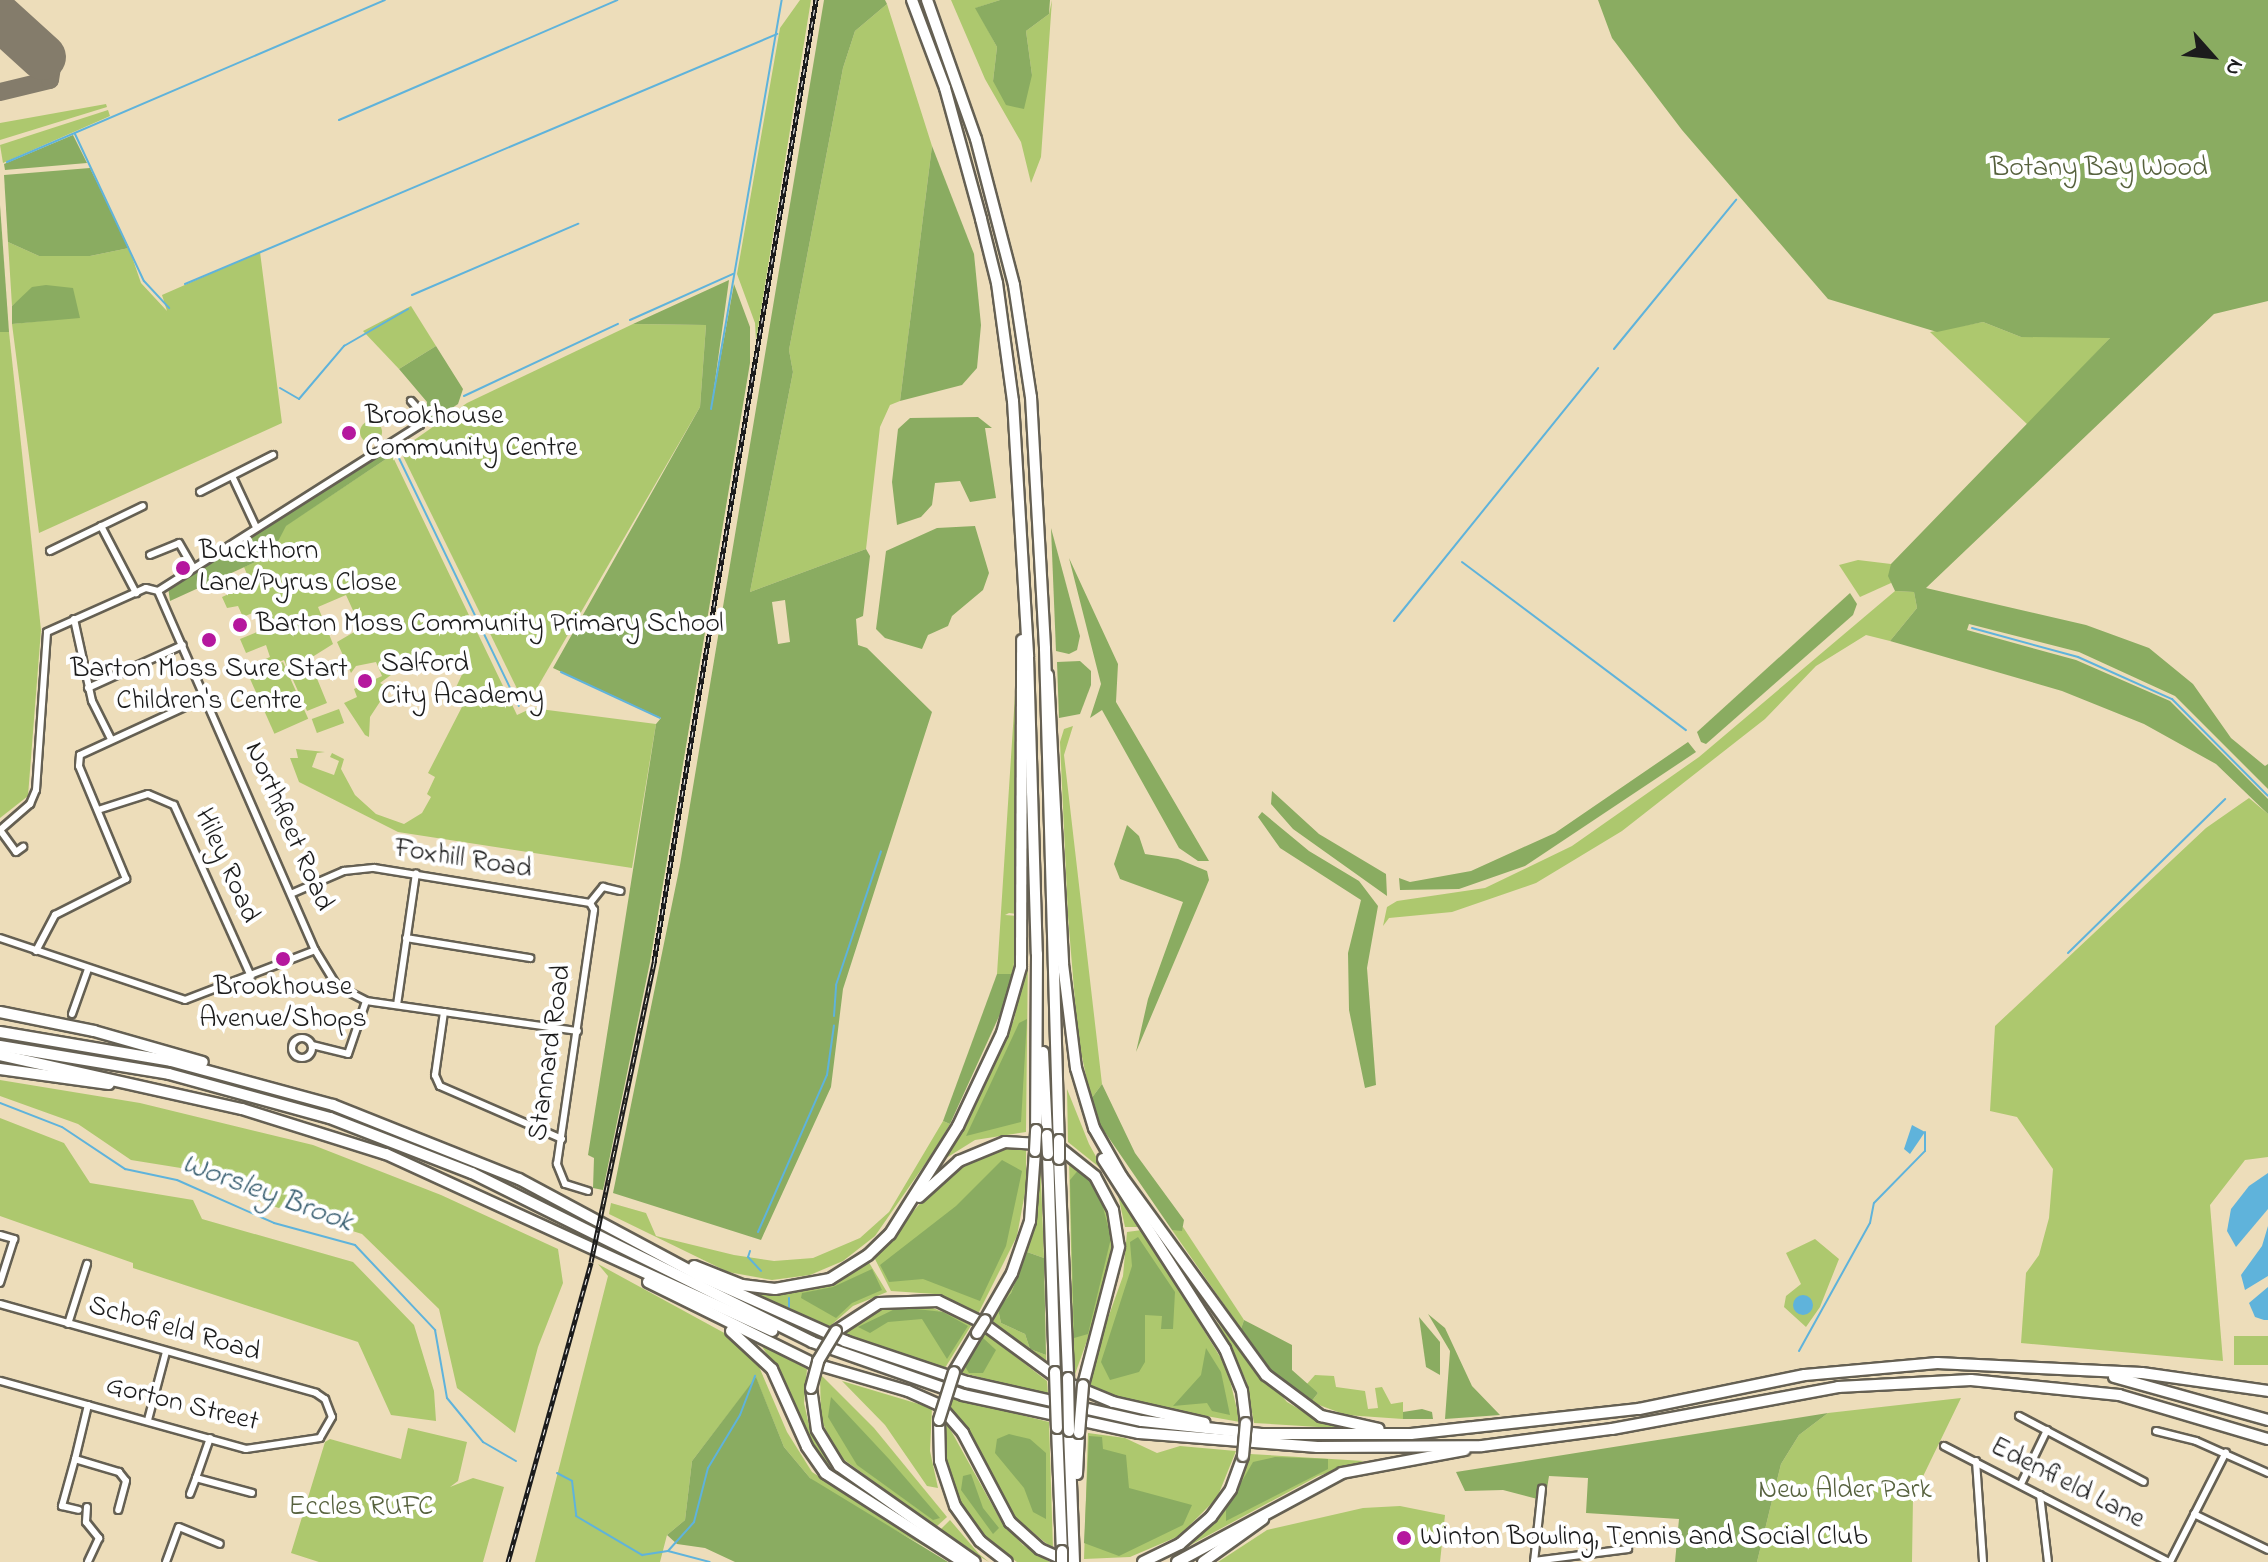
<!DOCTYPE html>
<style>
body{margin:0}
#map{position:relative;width:2268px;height:1562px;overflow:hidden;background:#edddba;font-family:"Indie Flower",sans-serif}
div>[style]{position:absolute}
.green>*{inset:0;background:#adc86e;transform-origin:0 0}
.round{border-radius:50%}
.forest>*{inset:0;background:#8aac61}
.water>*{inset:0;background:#5fb3db}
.stream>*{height:2px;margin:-1px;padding:0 1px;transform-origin:1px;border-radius:1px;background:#5fb3db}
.taxiway>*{height:18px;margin:-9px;padding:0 9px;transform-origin:9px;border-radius:9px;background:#847c6b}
.runway>*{height:46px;margin:-23px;padding:0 23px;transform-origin:23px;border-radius:23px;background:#847c6b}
.roads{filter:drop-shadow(2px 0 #656053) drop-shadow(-2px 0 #656053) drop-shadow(0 2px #656053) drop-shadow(0 -2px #656053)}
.minor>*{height:6px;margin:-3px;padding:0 3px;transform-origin:3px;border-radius:3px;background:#fff}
.minor>.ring{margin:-3px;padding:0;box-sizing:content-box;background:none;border:6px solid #fff;border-radius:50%}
.motorway>*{height:10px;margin:-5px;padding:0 5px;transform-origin:5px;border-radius:5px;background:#fff}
.rail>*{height:5px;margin-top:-2.5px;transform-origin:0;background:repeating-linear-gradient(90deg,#fff 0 6px,#1c1c1c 0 12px);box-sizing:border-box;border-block:2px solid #1c1c1c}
.bridges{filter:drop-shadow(2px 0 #656053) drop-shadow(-2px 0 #656053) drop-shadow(0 2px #656053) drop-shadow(0 -2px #656053)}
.motorway-bridge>*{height:10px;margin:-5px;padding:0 5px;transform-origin:5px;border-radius:5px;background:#fff}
.dots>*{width:22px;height:22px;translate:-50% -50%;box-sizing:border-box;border:4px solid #fff;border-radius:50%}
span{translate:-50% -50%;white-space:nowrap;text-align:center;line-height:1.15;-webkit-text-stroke:8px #fff;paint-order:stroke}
.park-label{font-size:28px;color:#56613d}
.poi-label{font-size:28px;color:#1c1c1c}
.left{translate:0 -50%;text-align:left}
.street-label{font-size:28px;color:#1c1c1c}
.water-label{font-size:30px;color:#3a6072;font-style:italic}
.north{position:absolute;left:2172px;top:16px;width:80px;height:80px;-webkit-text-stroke:6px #fff;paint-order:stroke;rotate:117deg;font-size:22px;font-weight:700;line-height:32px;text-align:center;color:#1c1c1c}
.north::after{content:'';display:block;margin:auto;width:28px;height:36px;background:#1c1c1c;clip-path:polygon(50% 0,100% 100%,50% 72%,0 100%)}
</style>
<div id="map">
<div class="green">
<div style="clip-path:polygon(800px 0,811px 0,756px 341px,755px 323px,737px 274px,780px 28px)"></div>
<div style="clip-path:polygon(951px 0,1000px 0,976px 8px,997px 47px,993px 81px,1032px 75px,1026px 31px,1049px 14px,1052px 0,1041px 157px,1031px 183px,1021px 142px,985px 79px)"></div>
<div style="clip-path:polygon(887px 4px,932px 146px,900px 401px,890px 405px,880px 427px,866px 549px,750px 592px,793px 372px,789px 350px,843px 68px,855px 31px)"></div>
<div style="clip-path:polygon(106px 104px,107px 107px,0 140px,0 123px)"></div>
<div style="clip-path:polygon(108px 110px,110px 116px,3px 163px,0 145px)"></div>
<div style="clip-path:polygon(8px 242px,39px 256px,90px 256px,129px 248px,141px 283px,167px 311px,162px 295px,260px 252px,282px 423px,39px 533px,12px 324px,79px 317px,74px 301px,22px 298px,12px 306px)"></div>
<div style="clip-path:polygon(411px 306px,436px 346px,399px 369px,363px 331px)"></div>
<div style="clip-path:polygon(1983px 322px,2021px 337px,2111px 337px,2028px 425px,1930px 332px)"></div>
<div style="clip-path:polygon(633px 324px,706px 325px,700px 407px,526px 707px,400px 450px,467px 403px)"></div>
<div style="clip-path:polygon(0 332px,9px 332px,41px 630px,28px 796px,0 818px)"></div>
<div class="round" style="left:360px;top:421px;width:22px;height:22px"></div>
<div style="clip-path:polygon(392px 455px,517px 715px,532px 708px,656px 724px,632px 868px,398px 832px,299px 782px,290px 758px,298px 758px,296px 749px,325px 752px,317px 753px,312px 767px,334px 775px,339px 761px,330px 757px,332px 753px,344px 759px,341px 769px,355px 795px,376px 814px,404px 824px,422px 813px,431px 797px,427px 794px,435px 777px,428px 773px,465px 701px,451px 698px,466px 666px,434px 655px,410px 661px,380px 683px,389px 688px,370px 717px,369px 737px,365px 735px,344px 703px,357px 697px,354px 689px,382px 676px,376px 662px,356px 666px,351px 673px,337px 642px,361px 628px,346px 595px,318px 607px,333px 644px,309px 659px,327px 703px,307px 711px,284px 660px,250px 673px,248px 667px,270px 657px,266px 645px,246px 653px,240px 639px,269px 627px,262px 609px,243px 617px,238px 606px,227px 608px,222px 597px,251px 584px,244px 567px,271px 555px,285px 526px)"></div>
<div style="clip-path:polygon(1858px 560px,1891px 564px,1891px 583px,1860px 597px,1839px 565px)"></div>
<div style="clip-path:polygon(1895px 591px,1914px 592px,1917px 608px,1890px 641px,1866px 635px,1816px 666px,1765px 719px,1622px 831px,1536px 883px,1452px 912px,1389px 918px,1383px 926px,1387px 907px,1397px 901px,1485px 888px,1572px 846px,1699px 757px)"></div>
<div style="left:283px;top:662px;width:62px;height:37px;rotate:66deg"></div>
<div style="clip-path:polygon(1017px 664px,1017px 914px,1009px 913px,1005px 915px,1018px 916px,1013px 974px,997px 974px)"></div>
<div style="left:339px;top:709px;width:15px;height:29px;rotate:70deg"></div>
<div style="clip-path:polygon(1073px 726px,1064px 755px,1102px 1084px,1091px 1099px,1078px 1038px,1068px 916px,1060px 742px,1064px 729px)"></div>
<div style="clip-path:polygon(2249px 798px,2268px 814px,2268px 1157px,2245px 1160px,2210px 1205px,2223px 1361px,2021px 1343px,2026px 1273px,2039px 1255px,2049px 1218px,2053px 1169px,2017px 1117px,1990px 1111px,1995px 1026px,2206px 828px)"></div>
<div style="clip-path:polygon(1028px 950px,1026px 1132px,975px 1140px,943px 1160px,1014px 1020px)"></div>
<div style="clip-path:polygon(0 1080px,140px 1103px,313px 1145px,441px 1195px,558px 1249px,563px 1283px,538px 1347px,515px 1433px,457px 1388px,439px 1309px,362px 1234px,266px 1204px,187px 1169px,131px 1160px,78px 1124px,0 1096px)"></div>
<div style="clip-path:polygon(1067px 1089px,1089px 1144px,1104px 1171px,1068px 1142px)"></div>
<div style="clip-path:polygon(0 1118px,64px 1143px,90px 1183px,193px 1200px,202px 1219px,353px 1262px,414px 1325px,434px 1391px,436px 1421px,391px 1415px,358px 1342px,133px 1268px,133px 1263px,0 1216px)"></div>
<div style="clip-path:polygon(943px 1121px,950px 1124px,934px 1151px,875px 1236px,843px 1261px,810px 1275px,772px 1280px,728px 1272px,609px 1214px,611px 1203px,646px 1213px,656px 1236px,734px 1255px,774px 1261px,813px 1258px,860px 1238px,889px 1212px)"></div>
<div style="clip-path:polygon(1026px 1145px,1026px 1187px,1017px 1236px,978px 1314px,935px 1294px,891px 1291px,874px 1257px,929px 1193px,947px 1174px,992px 1147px)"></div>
<div style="clip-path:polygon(1040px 1154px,1044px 1258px,1027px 1252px,1011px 1293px,998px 1309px,1001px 1323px,1025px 1334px,1030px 1349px,1046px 1355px,1046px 1367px,990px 1322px,1028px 1242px)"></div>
<div style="clip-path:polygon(1069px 1158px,1104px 1198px,1113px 1240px,1099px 1307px,1074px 1377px)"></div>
<div style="clip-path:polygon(1118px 1195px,1138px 1224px,1138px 1227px,1125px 1227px)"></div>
<div style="clip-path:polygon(1183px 1227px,1244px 1320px,1241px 1329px,1172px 1230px)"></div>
<div style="clip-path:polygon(1142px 1230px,1227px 1368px,1240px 1422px,1150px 1406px,1090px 1388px,1098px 1346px,1123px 1276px,1127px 1232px)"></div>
<div style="clip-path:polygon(1815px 1239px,1839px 1259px,1820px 1307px,1806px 1327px,1784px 1307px,1786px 1296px,1801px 1284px,1786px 1253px)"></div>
<div style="clip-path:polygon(868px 1261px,887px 1292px,853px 1306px,829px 1327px,742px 1289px,806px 1289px)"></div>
<div style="clip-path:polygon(598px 1264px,728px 1335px,757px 1362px,787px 1432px,812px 1472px,953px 1562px,834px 1497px,810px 1478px,784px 1447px,756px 1378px,692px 1461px,685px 1520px,667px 1535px,660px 1562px,535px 1562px,608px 1276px)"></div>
<div style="clip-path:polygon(923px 1304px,972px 1324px,945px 1368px,842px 1333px,875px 1310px)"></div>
<div style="clip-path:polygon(1216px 1321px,1287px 1402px,1316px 1419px,1351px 1429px,1254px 1423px,1246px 1380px)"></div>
<div style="clip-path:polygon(984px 1332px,1047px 1381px,1048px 1395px,959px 1372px)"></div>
<div style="left:2268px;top:1336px;width:29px;height:34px;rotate:90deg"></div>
<div style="clip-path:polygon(761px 1345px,807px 1369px,804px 1403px,811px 1434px,844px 1480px,816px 1456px,778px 1371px)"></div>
<div style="clip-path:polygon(820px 1374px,874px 1428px,947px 1517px,936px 1527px,839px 1456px,821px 1420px)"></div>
<div style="clip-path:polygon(1315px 1375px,1334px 1376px,1336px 1387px,1365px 1391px,1368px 1409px,1378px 1408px,1375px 1388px,1382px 1387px,1391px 1404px,1403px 1402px,1403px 1419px,1346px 1415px,1311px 1402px,1318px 1393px,1306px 1385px)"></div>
<div style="clip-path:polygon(842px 1381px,932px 1408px,930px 1451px,938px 1488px,927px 1486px,885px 1425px)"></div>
<div style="clip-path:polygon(954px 1383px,1048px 1407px,1048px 1411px,953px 1386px)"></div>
<div style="clip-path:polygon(949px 1397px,1049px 1422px,1053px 1549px,1012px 1515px,970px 1435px,947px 1407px)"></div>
<div style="clip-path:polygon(1961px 1398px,1913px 1497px,1912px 1562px,1757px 1562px,1781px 1464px,1799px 1435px,1828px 1413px)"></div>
<div style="clip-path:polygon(944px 1418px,1001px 1521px,1023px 1545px,1050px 1562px,1017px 1562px,991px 1544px,967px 1517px,946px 1466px)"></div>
<div style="clip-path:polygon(408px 1428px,467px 1442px,458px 1481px,450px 1487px,473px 1478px,504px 1487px,483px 1562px,319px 1562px,291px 1553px,325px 1442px,330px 1439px,401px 1459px)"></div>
<div style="clip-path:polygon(1088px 1433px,1125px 1438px,1157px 1453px,1180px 1446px,1236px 1451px,1217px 1498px,1179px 1536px,1130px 1557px,1084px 1559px)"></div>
<div style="clip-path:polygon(1250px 1454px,1364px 1461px,1318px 1476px,1183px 1549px,1227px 1505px)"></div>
<div style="clip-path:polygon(1400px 1506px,1445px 1515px,1440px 1562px,1218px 1562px,1267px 1530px,1363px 1508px)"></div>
<div style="clip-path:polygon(950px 1520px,979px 1554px,989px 1562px,938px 1532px)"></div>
</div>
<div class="forest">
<div style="clip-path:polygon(evenodd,824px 0,885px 0,887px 4px,855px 31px,843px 68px,789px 350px,793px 372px,750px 592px,866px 549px,870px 556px,863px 616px,856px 619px,858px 645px,867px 648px,932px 712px,843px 989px,831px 1087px,761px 1240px,613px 1193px,680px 865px,824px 0,785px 600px,790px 642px,778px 644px,772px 602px,785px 600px)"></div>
<div style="clip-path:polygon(1000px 0,1050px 0,1049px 14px,1026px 31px,1032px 75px,1024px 109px,1006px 105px,993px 81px,997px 47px,975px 8px)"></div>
<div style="clip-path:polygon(1598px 0,2268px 0,2268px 301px,2214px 314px,1926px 588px,2086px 625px,2149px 648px,2193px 684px,2231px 738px,2265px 766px,2268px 764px,2268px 789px,2175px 696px,2079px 652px,1969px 624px,1967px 630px,2076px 660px,2170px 701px,2268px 799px,2268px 814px,2216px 764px,2144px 724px,2062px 691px,1890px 641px,1917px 608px,1914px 592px,1895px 591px,1888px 576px,1891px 564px,2110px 338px,2021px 337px,1983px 322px,1937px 332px,1828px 299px,1682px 130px,1612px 38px)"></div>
<div style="clip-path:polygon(73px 135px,87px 163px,5px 170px,4px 164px)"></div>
<div style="clip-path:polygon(932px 146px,974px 254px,981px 325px,977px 368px,962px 385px,900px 401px)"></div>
<div style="clip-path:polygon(90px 168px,129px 248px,90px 256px,39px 256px,8px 242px,4px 175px)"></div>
<div style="clip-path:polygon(0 205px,9px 332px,0 332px)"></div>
<div style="clip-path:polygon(729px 280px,711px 410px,734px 284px,750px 327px,750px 363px,650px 962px,603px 1190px,593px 1188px,594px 1158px,588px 1155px,656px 724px,661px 718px,553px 668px,700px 407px,706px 325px,633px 324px)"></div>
<div style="clip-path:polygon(46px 285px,73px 288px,80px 318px,12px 324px,12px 306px,32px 287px)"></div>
<div style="clip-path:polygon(436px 346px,463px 389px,458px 404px,425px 426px,427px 402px,399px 369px)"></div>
<div style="clip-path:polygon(978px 417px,992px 428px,985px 428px,996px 498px,970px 502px,960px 481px,935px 483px,932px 505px,921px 517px,897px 525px,892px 482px,898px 429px,910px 418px)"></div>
<div style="clip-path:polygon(389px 449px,392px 455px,286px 526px,271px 555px,170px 601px,168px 587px)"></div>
<div style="clip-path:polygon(975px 526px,989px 573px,983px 590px,952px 616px,948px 626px,928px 635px,922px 649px,885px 638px,876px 629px,886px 551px,937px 528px)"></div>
<div style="clip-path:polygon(1051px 528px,1080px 636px,1077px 650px,1069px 654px,1056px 651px)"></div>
<div style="clip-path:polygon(1069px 558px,1118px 664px,1116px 702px,1209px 861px,1198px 861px,1179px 848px,1102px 710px,1090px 718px,1101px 684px)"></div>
<div style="clip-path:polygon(1850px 593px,1857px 604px,1853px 615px,1706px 744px,1701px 742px,1697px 732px)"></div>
<div style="clip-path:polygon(1080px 661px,1091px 671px,1091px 685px,1080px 714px,1059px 718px,1057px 662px)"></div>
<div style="clip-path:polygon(1688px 742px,1696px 752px,1525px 866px,1459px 889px,1400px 890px,1399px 878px,1410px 882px,1471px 871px,1555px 833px)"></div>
<div style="clip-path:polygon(1272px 791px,1319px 834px,1386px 874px,1387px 896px,1293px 829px,1271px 804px)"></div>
<div style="clip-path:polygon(1262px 812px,1309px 851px,1359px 881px,1378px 906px,1367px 968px,1376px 1085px,1365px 1088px,1349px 1010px,1348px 953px,1361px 900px,1280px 848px,1258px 817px)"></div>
<div style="clip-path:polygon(1127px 825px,1139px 836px,1145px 854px,1178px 859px,1207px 871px,1209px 880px,1136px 1052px,1148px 999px,1183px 902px,1120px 879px,1114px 864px)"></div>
<div style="clip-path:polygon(997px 974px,1013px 974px,1006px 1001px,950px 1124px,943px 1121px)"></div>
<div style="clip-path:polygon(1027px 1019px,1021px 1122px,966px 1136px,1019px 1023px)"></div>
<div style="clip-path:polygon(1102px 1084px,1135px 1153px,1184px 1220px,1182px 1231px,1172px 1230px,1100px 1125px,1091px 1099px)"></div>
<div style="clip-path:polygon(1002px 1160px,1022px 1171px,1006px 1246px,980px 1301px,923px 1279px,889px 1282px,880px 1265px,956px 1206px)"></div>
<div style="clip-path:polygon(1080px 1168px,1099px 1192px,1111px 1238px,1088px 1334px,1074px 1338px,1070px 1180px)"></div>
<div style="clip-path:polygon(1138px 1237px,1175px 1292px,1173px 1329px,1161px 1329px,1162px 1316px,1145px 1315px,1145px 1362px,1139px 1372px,1110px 1380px,1101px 1362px,1132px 1266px,1130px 1242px)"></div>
<div style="clip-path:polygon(1027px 1252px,1044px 1258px,1046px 1355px,1030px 1349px,1025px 1334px,1001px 1323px,998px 1309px,1011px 1293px)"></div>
<div style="clip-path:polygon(872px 1269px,882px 1290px,852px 1303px,836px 1318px,801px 1298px,802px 1293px,833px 1287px)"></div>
<div style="clip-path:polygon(899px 1307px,943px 1312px,968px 1326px,947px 1359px,922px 1319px,888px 1322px,870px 1333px,858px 1327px)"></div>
<div style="clip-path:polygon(1428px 1314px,1445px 1328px,1472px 1386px,1500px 1415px,1445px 1419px,1450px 1351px)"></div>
<div style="clip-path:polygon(1419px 1317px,1440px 1342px,1440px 1375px,1426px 1367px)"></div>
<div style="clip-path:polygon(1244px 1320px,1292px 1345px,1292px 1370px,1318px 1393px,1311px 1402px,1271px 1370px,1241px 1329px)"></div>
<div style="clip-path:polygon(982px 1337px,996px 1350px,983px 1373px,969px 1373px,964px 1365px)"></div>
<div style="clip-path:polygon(1206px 1348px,1221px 1372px,1230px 1415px,1212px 1411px,1207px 1403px,1173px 1406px,1201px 1375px)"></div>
<div style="clip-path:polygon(756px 1377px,784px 1447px,810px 1478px,948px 1562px,735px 1562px,705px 1548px,677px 1544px,667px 1535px,685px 1520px,692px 1461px)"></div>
<div style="clip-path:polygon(831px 1397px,889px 1459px,940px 1518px,933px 1520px,857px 1465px,828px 1417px)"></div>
<div style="clip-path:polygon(1422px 1409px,1432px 1412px,1433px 1419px,1403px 1419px,1403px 1412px)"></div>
<div style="clip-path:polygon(1828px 1413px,1799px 1435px,1781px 1464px,1757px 1562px,1675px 1562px,1679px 1519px,1586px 1513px,1588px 1478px,1549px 1476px,1545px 1501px,1503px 1490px,1465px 1491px,1456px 1472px)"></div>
<div style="clip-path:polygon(1009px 1434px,1030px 1439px,1046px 1453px,1046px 1519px,1033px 1512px,1024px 1488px,995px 1453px,997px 1439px)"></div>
<div style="clip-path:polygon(1089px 1436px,1102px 1437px,1103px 1449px,1126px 1455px,1129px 1488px,1192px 1505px,1183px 1525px,1119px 1556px,1084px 1543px)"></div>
<div style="clip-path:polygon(1275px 1457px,1328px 1459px,1328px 1469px,1226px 1521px,1226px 1509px,1253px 1462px)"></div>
<div style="clip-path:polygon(971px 1474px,983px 1508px,999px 1528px,993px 1534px,961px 1490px,963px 1476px)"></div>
</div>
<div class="water">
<div style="clip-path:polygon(1912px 1125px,1925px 1132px,1910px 1154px,1904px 1149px)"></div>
<div style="clip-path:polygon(2268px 1173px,2268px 1209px,2236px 1247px,2227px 1231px,2231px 1209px,2249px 1186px)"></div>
<div style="clip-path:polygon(2268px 1226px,2268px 1276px,2245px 1290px,2241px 1275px,2262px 1246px)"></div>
<div style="clip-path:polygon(2268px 1287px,2268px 1320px,2264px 1320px,2255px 1317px,2249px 1303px)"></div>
<div class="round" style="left:1793px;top:1295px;width:20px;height:20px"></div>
</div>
<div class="stream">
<div style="left:339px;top:120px;width:303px;rotate:-23.3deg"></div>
<div style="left:75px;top:134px;width:162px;rotate:64.9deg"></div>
<div style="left:144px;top:281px;width:37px;rotate:47deg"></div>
<div style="left:7px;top:162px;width:411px;rotate:-23.2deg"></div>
<div style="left:185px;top:284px;width:643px;rotate:-22.89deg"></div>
<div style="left:412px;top:295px;width:181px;rotate:-23.2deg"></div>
<div style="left:630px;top:320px;width:113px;rotate:-24.1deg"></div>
<div style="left:1614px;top:349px;width:193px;rotate:-50.7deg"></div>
<div style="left:280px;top:388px;width:22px;rotate:30deg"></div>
<div style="left:299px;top:399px;width:70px;rotate:-49.7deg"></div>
<div style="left:344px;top:346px;width:74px;rotate:-30deg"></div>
<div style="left:464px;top:396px;width:170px;rotate:-25.1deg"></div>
<div style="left:711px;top:409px;width:415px;rotate:-80.2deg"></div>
<div style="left:396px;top:452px;width:282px;rotate:64.2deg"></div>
<div style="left:1462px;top:562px;width:280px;rotate:36.9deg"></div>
<div style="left:1394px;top:621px;width:325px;rotate:-51.1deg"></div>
<div style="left:1972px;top:628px;width:110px;rotate:15.3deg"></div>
<div style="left:2078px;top:657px;width:103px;rotate:24.1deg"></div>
<div style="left:2172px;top:699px;width:136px;rotate:45.3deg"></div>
<div style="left:561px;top:672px;width:109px;rotate:24.9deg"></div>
<div style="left:2068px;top:953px;width:220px;rotate:-44.4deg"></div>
<div style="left:834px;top:1016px;width:31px;rotate:-86deg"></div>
<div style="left:836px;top:985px;width:141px;rotate:-71.4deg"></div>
<div style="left:0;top:1103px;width:66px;rotate:21.2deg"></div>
<div style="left:62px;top:1127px;width:76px;rotate:33.7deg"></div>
<div style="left:125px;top:1169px;width:53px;rotate:11.9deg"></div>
<div style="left:177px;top:1180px;width:106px;rotate:23.9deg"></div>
<div style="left:274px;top:1223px;width:84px;rotate:15.2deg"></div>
<div style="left:355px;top:1245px;width:117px;rotate:46.7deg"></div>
<div style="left:435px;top:1330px;width:69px;rotate:80deg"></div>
<div style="left:447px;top:1398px;width:57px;rotate:50.7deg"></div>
<div style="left:483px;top:1442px;width:38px;rotate:30deg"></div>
<div style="left:758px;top:1232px;width:171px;rotate:-66.3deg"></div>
<div style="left:827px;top:1075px;width:50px;rotate:-82deg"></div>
<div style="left:750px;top:1251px;width:6px;rotate:108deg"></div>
<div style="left:748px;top:1257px;width:19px;rotate:47deg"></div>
<div style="left:789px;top:1307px;width:9px;rotate:-90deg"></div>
<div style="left:1799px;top:1351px;width:146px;rotate:-61deg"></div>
<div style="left:1870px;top:1223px;width:20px;rotate:-79deg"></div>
<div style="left:1874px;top:1203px;width:73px;rotate:-45.6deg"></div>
<div style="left:1925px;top:1151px;width:19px;rotate:-90deg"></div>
<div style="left:557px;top:1473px;width:17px;rotate:28deg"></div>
<div style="left:572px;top:1481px;width:35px;rotate:83deg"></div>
<div style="left:576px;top:1516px;width:77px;rotate:30.6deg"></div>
<div style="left:642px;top:1555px;width:26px;rotate:-9deg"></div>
<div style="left:668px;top:1551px;width:43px;rotate:14.7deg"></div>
<div style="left:668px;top:1551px;width:39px;rotate:-48deg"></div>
<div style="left:694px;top:1522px;width:56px;rotate:-75.5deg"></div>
<div style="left:708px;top:1468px;width:62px;rotate:-58.9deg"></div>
<div style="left:740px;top:1415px;width:42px;rotate:-69deg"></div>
</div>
<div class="taxiway">
<div style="left:0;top:92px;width:51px;rotate:-13.5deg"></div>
<div style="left:50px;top:80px;width:13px;rotate:-81deg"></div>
<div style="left:52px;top:67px;width:13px;rotate:-132deg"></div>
</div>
<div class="runway">
<div style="left:0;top:18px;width:58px;rotate:42.2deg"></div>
</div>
<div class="roads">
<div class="minor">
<div style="left:233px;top:478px;width:54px;rotate:64.9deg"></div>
<div style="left:200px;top:492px;width:82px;rotate:-26.9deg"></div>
<div style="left:101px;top:526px;width:76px;rotate:62.4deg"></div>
<div style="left:50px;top:551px;width:103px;rotate:-25.8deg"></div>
<div style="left:150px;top:555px;width:31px;rotate:-22deg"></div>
<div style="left:179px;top:543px;width:28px;rotate:60deg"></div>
<div style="left:158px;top:591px;width:392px;rotate:66.4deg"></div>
<div style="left:158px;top:591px;width:310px;rotate:-32.4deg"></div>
<div style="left:420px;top:425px;width:13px;rotate:-86deg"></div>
<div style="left:421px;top:412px;width:15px;rotate:-132deg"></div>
<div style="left:74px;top:619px;width:84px;rotate:77.6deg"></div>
<div style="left:92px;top:701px;width:42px;rotate:63.4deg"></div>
<div style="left:88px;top:688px;width:104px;rotate:-24.4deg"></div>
<div style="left:98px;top:810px;width:52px;rotate:-17.7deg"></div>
<div style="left:148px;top:794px;width:28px;rotate:23deg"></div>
<div style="left:174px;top:805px;width:188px;rotate:65.8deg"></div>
<div style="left:0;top:830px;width:40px;rotate:-41deg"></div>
<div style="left:30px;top:804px;width:15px;rotate:-67deg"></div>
<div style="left:36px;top:790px;width:158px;rotate:-86deg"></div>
<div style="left:47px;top:632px;width:108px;rotate:-24deg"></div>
<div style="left:146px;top:588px;width:12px;rotate:14deg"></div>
<div style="left:0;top:830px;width:27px;rotate:54deg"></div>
<div style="left:16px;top:852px;width:9px;rotate:-36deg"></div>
<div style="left:293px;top:893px;width:56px;rotate:-23.3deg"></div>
<div style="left:344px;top:871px;width:30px;rotate:-6deg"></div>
<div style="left:374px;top:868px;width:219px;rotate:9.2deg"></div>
<div style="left:590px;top:903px;width:21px;rotate:-51deg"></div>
<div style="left:603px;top:887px;width:18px;rotate:13deg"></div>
<div style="left:0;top:938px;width:195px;rotate:18.5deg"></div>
<div style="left:185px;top:1000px;width:139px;rotate:-21deg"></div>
<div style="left:406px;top:938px;width:126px;rotate:9.2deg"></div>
<div style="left:315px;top:950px;width:42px;rotate:58.6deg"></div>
<div style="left:337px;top:986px;width:33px;rotate:27deg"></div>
<div style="left:366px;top:1001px;width:214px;rotate:8.1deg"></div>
<div style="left:36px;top:951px;width:41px;rotate:-62.2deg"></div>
<div style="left:55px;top:915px;width:80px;rotate:-26.9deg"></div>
<div style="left:126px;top:879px;width:122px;rotate:-112.6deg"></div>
<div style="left:79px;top:766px;width:11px;rotate:-85deg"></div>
<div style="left:80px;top:755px;width:139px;rotate:-24.7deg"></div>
<div style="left:397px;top:1005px;width:133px;rotate:-81.8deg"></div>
<div style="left:444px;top:1012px;width:64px;rotate:98.1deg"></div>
<div style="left:435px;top:1075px;width:12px;rotate:66deg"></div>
<div style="left:440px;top:1086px;width:133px;rotate:23.5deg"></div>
<div style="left:72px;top:1014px;width:48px;rotate:-70.4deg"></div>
<div class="ring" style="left:292px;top:1038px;width:14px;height:14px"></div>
<div style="left:312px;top:1045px;width:37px;rotate:14deg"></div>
<div style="left:348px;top:1054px;width:56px;rotate:-71.2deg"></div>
<div style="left:588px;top:1191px;width:24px;rotate:-163deg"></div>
<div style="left:565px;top:1184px;width:22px;rotate:-112deg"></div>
<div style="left:557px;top:1164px;width:257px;rotate:-81.7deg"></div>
<div style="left:594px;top:910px;width:8px;rotate:-120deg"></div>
<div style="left:0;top:1235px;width:15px;rotate:16deg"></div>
<div style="left:14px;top:1239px;width:46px;rotate:107.7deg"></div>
<div style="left:0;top:1304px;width:328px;rotate:15.7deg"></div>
<div style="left:316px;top:1393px;width:11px;rotate:34deg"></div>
<div style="left:325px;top:1399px;width:19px;rotate:69deg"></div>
<div style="left:332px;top:1417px;width:24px;rotate:120deg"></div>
<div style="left:320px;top:1438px;width:75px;rotate:171.5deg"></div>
<div style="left:246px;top:1449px;width:255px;rotate:-164.5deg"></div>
<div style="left:68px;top:1324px;width:63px;rotate:-72.4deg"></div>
<div style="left:88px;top:1405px;width:56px;rotate:103.5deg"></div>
<div style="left:75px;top:1459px;width:46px;rotate:16.5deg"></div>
<div style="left:119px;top:1472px;width:11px;rotate:52deg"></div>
<div style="left:126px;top:1481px;width:30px;rotate:105deg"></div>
<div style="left:2019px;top:1416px;width:141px;rotate:27.8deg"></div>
<div style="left:148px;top:1420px;width:70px;rotate:-75.2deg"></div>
<div style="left:2156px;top:1431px;width:41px;rotate:14deg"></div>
<div style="left:2196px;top:1441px;width:79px;rotate:24deg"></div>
<div style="left:210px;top:1438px;width:42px;rotate:109.3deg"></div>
<div style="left:196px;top:1478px;width:58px;rotate:15deg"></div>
<div style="left:1944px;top:1446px;width:253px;rotate:27.3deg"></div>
<div style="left:75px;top:1459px;width:49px;rotate:105.5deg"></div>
<div style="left:62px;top:1506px;width:17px;rotate:13deg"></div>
<div style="left:1976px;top:1461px;width:101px;rotate:86deg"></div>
<div style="left:2021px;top:1484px;width:60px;rotate:-64.3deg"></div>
<div style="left:190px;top:1494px;width:17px;rotate:-69deg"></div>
<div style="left:2040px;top:1495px;width:67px;rotate:83.2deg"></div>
<div style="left:87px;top:1507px;width:15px;rotate:94deg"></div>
<div style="left:86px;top:1522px;width:21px;rotate:51deg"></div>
<div style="left:99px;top:1538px;width:26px;rotate:115deg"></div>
<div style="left:2194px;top:1514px;width:82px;rotate:25.9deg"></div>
<div style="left:1534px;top:1561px;width:95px;rotate:-7.3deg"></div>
<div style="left:166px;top:1562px;width:37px;rotate:-70deg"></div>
<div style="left:179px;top:1527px;width:44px;rotate:22.5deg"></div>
<div style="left:1534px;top:1562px;width:74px;rotate:-83.8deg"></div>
<div style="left:2170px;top:1562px;width:123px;rotate:-63deg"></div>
</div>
<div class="motorway">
<div style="left:912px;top:0;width:94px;rotate:69.4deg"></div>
<div style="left:945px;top:88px;width:136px;rotate:74.6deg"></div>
<div style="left:981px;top:219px;width:66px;rotate:76deg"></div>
<div style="left:997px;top:283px;width:119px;rotate:82.3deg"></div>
<div style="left:1013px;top:401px;width:256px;rotate:86.6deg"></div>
<div style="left:1028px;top:657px;width:297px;rotate:88.3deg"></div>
<div style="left:1037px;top:954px;width:176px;rotate:90.3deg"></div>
<div style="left:927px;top:0;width:147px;rotate:70.6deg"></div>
<div style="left:976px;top:139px;width:151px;rotate:75.4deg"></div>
<div style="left:1014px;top:285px;width:113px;rotate:81.4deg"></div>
<div style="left:1031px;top:397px;width:252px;rotate:86.8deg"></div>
<div style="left:1045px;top:649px;width:491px;rotate:88.4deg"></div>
<div style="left:1048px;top:675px;width:289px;rotate:87deg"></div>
<div style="left:1063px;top:964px;width:105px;rotate:82.9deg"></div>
<div style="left:1076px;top:1068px;width:63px;rotate:73.3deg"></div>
<div style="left:1094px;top:1128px;width:56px;rotate:60.3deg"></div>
<div style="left:1122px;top:1177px;width:245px;rotate:54deg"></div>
<div style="left:1266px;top:1375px;width:69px;rotate:36.7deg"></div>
<div style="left:1321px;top:1416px;width:59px;rotate:12.6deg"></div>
<div style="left:0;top:1012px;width:96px;rotate:11.4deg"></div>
<div style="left:94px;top:1031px;width:113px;rotate:15.9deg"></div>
<div style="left:0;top:1032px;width:173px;rotate:9.6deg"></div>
<div style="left:171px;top:1061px;width:168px;rotate:15.2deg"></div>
<div style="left:333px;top:1105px;width:200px;rotate:21.7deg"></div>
<div style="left:519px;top:1179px;width:208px;rotate:28.2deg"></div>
<div style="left:702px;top:1277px;width:157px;rotate:24.1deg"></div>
<div style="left:845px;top:1341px;width:129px;rotate:18.6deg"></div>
<div style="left:967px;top:1382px;width:179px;rotate:12.6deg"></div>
<div style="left:1142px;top:1421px;width:120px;rotate:6.2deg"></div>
<div style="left:1261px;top:1434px;width:150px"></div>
<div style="left:1411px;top:1434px;width:229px;rotate:-6.3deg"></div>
<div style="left:1639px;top:1409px;width:169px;rotate:-11.6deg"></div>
<div style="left:1805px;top:1375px;width:133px;rotate:-5.2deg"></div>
<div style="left:1937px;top:1363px;width:205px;rotate:2.8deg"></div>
<div style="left:2142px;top:1373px;width:127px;rotate:8.1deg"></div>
<div style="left:0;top:1046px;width:171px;rotate:9.4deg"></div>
<div style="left:169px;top:1074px;width:167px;rotate:15.3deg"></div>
<div style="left:330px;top:1118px;width:152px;rotate:21.2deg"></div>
<div style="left:472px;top:1173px;width:380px;rotate:26.4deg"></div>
<div style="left:812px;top:1342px;width:160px;rotate:19.3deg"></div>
<div style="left:963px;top:1395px;width:180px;rotate:12.2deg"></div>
<div style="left:1139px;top:1433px;width:179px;rotate:4.5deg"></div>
<div style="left:1317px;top:1447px;width:165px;rotate:-0.3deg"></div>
<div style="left:1482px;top:1446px;width:131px;rotate:-7.5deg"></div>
<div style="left:1612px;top:1429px;width:230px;rotate:-10.5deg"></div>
<div style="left:1838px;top:1387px;width:133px;rotate:-3deg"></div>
<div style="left:1971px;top:1380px;width:149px;rotate:5.8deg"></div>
<div style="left:2119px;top:1395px;width:155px;rotate:16.5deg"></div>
<div style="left:1043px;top:1052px;width:83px;rotate:87.2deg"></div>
<div style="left:0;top:1055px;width:248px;rotate:12.6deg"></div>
<div style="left:242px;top:1109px;width:151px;rotate:17.4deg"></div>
<div style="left:386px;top:1154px;width:425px;rotate:24.6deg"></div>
<div style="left:0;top:1069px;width:110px;rotate:7.8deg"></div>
<div style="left:1048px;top:1154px;width:218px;rotate:88.2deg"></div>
<div style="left:1059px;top:1159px;width:219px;rotate:87.6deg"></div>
<div style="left:1103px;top:1159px;width:226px;rotate:57.3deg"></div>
<div style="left:1225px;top:1349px;width:45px;rotate:68deg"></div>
<div style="left:1242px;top:1391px;width:32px;rotate:83deg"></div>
<div style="left:919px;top:1197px;width:54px;rotate:-42deg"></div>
<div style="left:959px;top:1161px;width:50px;rotate:-22.4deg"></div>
<div style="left:1005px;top:1142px;width:51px;rotate:3.4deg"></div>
<div style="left:1056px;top:1145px;width:50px;rotate:38.5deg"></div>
<div style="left:1095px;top:1176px;width:38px;rotate:62deg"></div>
<div style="left:1113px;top:1210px;width:37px;rotate:81deg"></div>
<div style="left:1119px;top:1247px;width:143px;rotate:104.6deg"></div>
<div style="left:694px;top:1266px;width:52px;rotate:21.6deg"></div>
<div style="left:742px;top:1285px;width:33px;rotate:7deg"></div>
<div style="left:775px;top:1289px;width:56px;rotate:-10.3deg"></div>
<div style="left:830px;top:1279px;width:45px;rotate:-32.3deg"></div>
<div style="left:868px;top:1255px;width:30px;rotate:-44deg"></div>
<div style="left:890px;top:1234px;width:128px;rotate:-57.8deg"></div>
<div style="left:958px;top:1126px;width:103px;rotate:-64.7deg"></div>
<div style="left:1002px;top:1033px;width:69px;rotate:-73.9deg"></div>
<div style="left:1021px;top:967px;width:327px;rotate:-89.8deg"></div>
<div style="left:648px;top:1282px;width:183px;rotate:26.3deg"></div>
<div style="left:812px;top:1363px;width:100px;rotate:16.3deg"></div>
<div style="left:908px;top:1391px;width:34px;rotate:24deg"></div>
<div style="left:939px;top:1405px;width:37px;rotate:49deg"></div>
<div style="left:963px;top:1433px;width:101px;rotate:62.2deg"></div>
<div style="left:1010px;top:1522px;width:40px;rotate:42deg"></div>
<div style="left:1040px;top:1549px;width:32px;rotate:24deg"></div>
<div style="left:985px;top:1320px;width:54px;rotate:-60.1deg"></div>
<div style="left:1012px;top:1273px;width:55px;rotate:-70.9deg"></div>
<div style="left:1030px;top:1221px;width:70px;rotate:-85.9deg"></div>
<div style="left:731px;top:1331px;width:56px;rotate:42.8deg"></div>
<div style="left:772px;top:1369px;width:85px;rotate:65.8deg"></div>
<div style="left:807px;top:1447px;width:32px;rotate:55deg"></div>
<div style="left:825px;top:1473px;width:164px;rotate:32.8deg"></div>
<div style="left:836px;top:1331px;width:51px;rotate:-33.1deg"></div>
<div style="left:879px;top:1303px;width:59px;rotate:-1.9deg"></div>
<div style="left:938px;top:1301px;width:48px;rotate:26deg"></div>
<div style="left:981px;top:1322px;width:98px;rotate:36.3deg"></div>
<div style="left:1060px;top:1380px;width:57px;rotate:22.5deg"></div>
<div style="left:1113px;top:1402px;width:94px;rotate:12.9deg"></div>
<div style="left:954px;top:1372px;width:45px;rotate:-59.5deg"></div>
<div style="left:2114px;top:1377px;width:160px;rotate:15.6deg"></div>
<div style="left:811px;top:1388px;width:42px;rotate:81.9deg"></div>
<div style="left:817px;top:1430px;width:42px;rotate:58.6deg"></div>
<div style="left:839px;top:1466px;width:166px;rotate:35.2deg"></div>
<div style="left:939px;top:1420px;width:41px;rotate:88.6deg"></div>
<div style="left:940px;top:1461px;width:47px;rotate:71.6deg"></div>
<div style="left:955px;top:1506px;width:43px;rotate:54.5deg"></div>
<div style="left:980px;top:1541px;width:34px;rotate:38deg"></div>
<div style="left:1057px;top:1428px;width:123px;rotate:87.7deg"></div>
<div style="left:1069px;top:1431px;width:131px;rotate:87.8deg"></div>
<div style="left:1077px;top:1474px;width:41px;rotate:-87.2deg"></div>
<div style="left:1143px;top:1562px;width:41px;rotate:-25.9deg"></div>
<div style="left:1180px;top:1544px;width:41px;rotate:-41.1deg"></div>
<div style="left:1211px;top:1517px;width:34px;rotate:-54deg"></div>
<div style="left:1231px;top:1489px;width:35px;rotate:-70deg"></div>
<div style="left:1177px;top:1562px;width:187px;rotate:-28.3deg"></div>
<div style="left:1342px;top:1473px;width:125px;rotate:-10.6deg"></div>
<div style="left:1203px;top:1562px;width:74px;rotate:-35.6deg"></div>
</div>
</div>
<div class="rail">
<div style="left:508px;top:1562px;width:311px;rotate:-74.5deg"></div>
<div style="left:591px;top:1262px;width:307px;rotate:-78.1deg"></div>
<div style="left:654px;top:962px;width:976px;rotate:-80.44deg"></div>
</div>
<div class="bridges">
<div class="motorway-bridge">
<div style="left:1047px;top:1135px;width:19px;rotate:87deg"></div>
<div style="left:1059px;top:1140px;width:19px;rotate:90deg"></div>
<div style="left:1035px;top:1151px;width:21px;rotate:-87deg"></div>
<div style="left:977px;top:1333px;width:15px;rotate:-58deg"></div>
<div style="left:1055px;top:1372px;width:56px;rotate:88deg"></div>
<div style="left:1068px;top:1378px;width:53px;rotate:88.9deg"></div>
<div style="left:811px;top:1388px;width:28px;rotate:-75deg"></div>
<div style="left:818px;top:1361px;width:35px;rotate:-59deg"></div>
<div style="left:939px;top:1420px;width:50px;rotate:-72.6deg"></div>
<div style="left:1079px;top:1433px;width:48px;rotate:-85.2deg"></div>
<div style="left:1243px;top:1456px;width:33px;rotate:-85deg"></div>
<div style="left:1062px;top:1551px;width:11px;rotate:90deg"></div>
</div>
</div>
<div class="dots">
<div style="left:349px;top:433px;background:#b5179e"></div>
<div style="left:183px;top:568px;background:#b5179e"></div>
<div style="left:240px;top:625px;background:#b5179e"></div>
<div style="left:209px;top:640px;background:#b5179e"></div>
<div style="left:365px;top:681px;background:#b5179e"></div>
<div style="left:283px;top:959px;background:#b5179e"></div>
<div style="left:1404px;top:1538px;background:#b5179e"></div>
</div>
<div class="park-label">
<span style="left:2099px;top:169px">Botany Bay Wood</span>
<span style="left:1845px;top:1491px">New Alder Park</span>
<span style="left:361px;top:1508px">Eccles RUFC</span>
</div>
<div class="poi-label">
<span class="left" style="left:365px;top:433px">Brookhouse<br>Community Centre</span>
<span class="left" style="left:199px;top:568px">Buckthorn<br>Lane/Pyrus Close</span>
<span class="left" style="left:256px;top:625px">Barton Moss Community Primary School</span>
<span class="left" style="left:381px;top:681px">Salford<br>City Academy</span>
<span style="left:209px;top:686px">Barton Moss Sure Start<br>Children's Centre</span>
<span style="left:283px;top:1004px">Brookhouse<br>Avenue/Shops</span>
<span class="left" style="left:1420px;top:1538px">Winton Bowling, Tennis and Social Club</span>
</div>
<div class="street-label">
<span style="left:288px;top:827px;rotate:66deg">Northfleet Road</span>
<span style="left:463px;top:860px;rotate:9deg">Foxhill Road</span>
<span style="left:226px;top:866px;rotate:66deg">Hiley Road</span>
<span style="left:551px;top:1053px;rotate:-82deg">Stannard Road</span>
<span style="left:174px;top:1330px;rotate:16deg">Schofield Road</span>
<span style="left:182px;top:1405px;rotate:14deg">Gorton Street</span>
<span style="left:2067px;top:1484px;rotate:27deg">Edenfield Lane</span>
</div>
<div class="water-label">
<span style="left:267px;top:1194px;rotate:20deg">Worsley Brook</span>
</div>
<div class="north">N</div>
</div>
